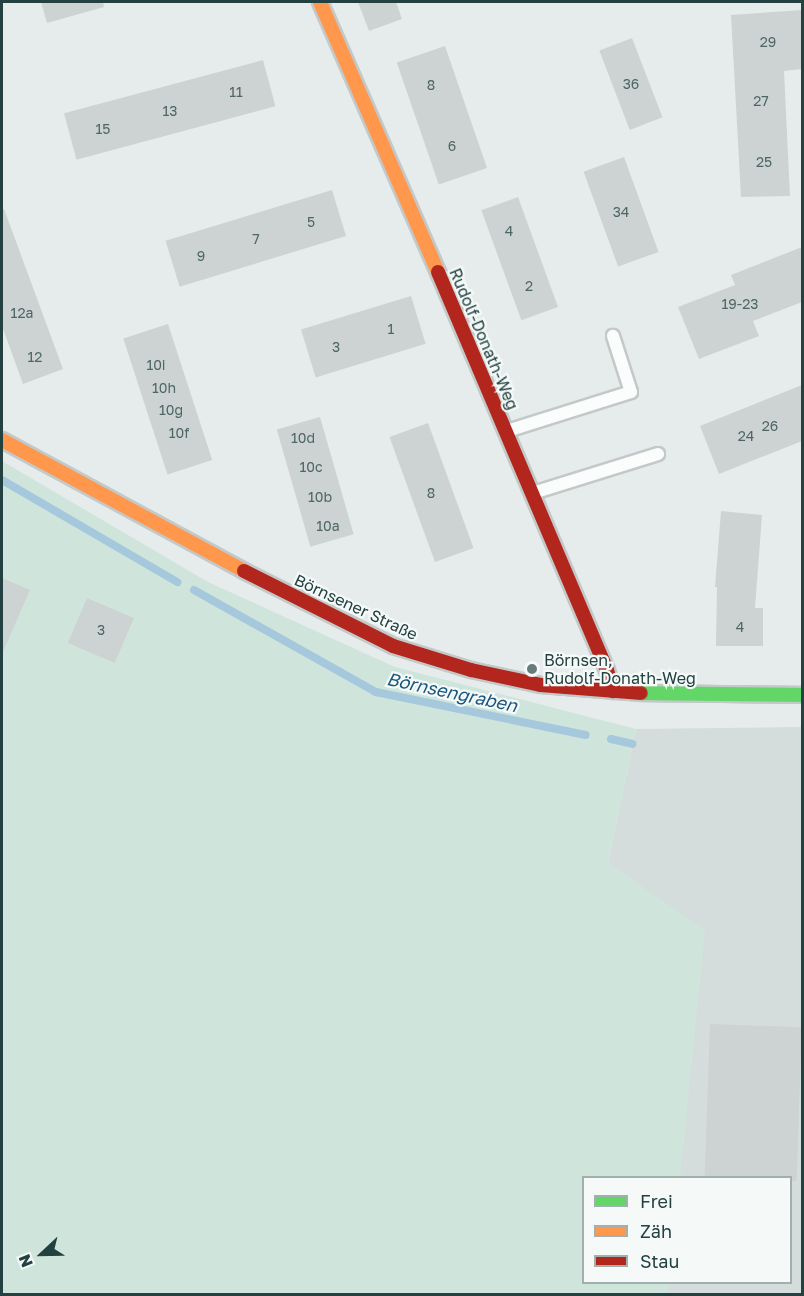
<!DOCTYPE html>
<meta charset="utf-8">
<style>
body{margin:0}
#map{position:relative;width:804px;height:1296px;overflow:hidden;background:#e6eceb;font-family:"Golos Text",sans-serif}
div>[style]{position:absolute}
.built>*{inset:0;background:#d4dddc}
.green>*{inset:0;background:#cfe5db}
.stream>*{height:8px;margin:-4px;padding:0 4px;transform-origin:4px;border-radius:4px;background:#a6c8dc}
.building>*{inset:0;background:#cdd3d2;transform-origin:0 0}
.roads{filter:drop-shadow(2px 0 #c3c9c8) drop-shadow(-2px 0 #c3c9c8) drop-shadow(0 2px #c3c9c8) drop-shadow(0 -2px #c3c9c8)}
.lane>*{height:12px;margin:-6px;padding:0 6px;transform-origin:6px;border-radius:6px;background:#fbfcfc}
.fast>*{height:14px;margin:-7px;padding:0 7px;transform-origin:7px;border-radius:7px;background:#63d668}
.slow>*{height:14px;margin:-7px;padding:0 7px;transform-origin:7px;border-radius:7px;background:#ff974d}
.jam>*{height:14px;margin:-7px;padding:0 7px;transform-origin:7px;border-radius:7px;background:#b3261e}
.dots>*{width:16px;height:16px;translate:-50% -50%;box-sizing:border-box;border:3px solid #f5faf9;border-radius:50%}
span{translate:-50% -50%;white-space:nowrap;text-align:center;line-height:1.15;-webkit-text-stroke:4.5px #f5faf9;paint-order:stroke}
.number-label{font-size:14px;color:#4e6665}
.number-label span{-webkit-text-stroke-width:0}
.street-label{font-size:16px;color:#224140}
.poi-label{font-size:16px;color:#224140}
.left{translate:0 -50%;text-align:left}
.water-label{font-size:18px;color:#1a5780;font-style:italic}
.frame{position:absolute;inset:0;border:3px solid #224140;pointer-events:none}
.legend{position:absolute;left:582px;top:1176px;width:210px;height:108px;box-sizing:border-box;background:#f5faf9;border:2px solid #a1b0af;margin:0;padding:8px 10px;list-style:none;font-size:18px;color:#224140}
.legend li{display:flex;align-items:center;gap:12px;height:30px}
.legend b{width:30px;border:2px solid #a1b0af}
.north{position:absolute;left:12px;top:1224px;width:60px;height:60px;-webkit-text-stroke:4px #f5faf9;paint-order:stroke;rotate:248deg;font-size:16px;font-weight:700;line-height:24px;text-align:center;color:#224140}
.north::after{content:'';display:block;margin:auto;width:21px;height:27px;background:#224140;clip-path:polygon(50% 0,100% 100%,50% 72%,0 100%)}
</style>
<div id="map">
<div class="built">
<div style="clip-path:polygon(802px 727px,802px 1294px,641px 1294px,640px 1283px,790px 1282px,790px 1178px,632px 1178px,608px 863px,636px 729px)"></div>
</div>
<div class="green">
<div style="clip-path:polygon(2px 461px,208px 582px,395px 667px,636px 729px,608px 863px,705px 930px,680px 1177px,584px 1178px,584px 1282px,669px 1283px,668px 1294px,2px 1294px)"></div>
</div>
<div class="stream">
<div style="left:2px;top:480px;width:203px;rotate:30.2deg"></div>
<div style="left:194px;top:590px;width:209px;rotate:29.3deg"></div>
<div style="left:376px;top:692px;width:214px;rotate:11.6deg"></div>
<div style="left:611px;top:739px;width:22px;rotate:13deg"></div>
</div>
<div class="building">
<div style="clip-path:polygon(41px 2px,103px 2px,104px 7px,47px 23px)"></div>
<div style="clip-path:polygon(358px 2px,396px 2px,402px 19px,369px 31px)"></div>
<div style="clip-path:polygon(802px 10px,802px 69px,784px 71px,790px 196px,741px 197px,731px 15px)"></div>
<div style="left:632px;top:38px;width:85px;height:35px;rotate:69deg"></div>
<div style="left:445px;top:46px;width:129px;height:51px;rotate:71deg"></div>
<div style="left:263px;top:60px;width:48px;height:206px;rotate:75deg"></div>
<div style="left:624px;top:157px;width:101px;height:43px;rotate:70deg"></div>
<div style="left:332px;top:190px;width:48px;height:174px;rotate:73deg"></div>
<div style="left:518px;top:197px;width:117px;height:39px;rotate:70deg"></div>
<div style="clip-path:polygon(2px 209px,4px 209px,63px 369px,23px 384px,2px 326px)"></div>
<div style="clip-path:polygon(802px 247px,802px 302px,753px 321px,759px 336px,699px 359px,678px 307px,735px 285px,731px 275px)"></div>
<div style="left:411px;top:296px;width:50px;height:115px;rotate:73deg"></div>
<div style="left:168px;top:324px;width:143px;height:47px;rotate:72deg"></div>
<div style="clip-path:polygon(802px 385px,802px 441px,719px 474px,700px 426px)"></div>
<div style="left:320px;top:417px;width:122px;height:45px;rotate:74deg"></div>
<div style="left:428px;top:423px;width:133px;height:41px;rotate:70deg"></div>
<div style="clip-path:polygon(721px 511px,762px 515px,755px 608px,763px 608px,763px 646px,716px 646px,717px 587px,715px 587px)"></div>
<div style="clip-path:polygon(2px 578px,30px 590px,2px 654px)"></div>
<div style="left:87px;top:598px;width:51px;height:49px;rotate:23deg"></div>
<div style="left:710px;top:1024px;width:92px;height:154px;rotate:2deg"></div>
</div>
<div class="roads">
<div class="lane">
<div style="left:507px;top:431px;width:130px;rotate:-17.5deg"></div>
<div style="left:631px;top:392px;width:59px;rotate:-107.8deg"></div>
<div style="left:533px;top:493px;width:131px;rotate:-17.3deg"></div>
</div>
<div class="fast">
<div style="left:641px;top:693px;width:161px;rotate:0.7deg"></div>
</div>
<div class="slow">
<div style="left:320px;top:2px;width:295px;rotate:66.4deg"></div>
<div style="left:2px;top:440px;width:275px;rotate:28.4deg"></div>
</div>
<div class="jam">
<div style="left:438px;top:272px;width:432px;rotate:67deg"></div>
<div style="left:607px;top:670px;width:22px;rotate:74deg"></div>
<div style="left:244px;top:571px;width:167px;rotate:26.7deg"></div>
<div style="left:393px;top:646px;width:82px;rotate:17.1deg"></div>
<div style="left:471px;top:670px;width:72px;rotate:12.1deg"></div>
<div style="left:541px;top:685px;width:100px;rotate:4.6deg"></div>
</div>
</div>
<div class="dots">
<div style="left:532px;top:669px;background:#677d7c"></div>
</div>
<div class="number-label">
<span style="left:768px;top:42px">29</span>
<span style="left:631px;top:84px">36</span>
<span style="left:431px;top:85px">8</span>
<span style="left:236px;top:92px">11</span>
<span style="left:761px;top:101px">27</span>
<span style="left:170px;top:111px">13</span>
<span style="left:103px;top:129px">15</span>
<span style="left:452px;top:146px">6</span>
<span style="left:764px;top:162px">25</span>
<span style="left:621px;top:212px">34</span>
<span style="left:311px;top:222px">5</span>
<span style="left:509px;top:231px">4</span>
<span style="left:256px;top:239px">7</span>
<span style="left:201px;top:256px">9</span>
<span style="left:529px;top:286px">2</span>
<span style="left:740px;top:304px">19-23</span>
<span style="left:22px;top:313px">12a</span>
<span style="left:391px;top:329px">1</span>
<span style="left:336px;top:347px">3</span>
<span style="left:35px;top:357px">12</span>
<span style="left:156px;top:365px">10i</span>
<span style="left:164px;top:388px">10h</span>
<span style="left:171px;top:410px">10g</span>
<span style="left:770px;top:426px">26</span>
<span style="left:179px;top:433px">10f</span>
<span style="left:746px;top:436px">24</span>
<span style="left:303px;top:438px">10d</span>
<span style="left:311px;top:467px">10c</span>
<span style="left:431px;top:493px">8</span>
<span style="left:320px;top:497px">10b</span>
<span style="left:328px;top:526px">10a</span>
<span style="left:740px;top:627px">4</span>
<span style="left:101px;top:630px">3</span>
</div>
<div class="street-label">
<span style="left:484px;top:339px;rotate:67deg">Rudolf-Donath-Weg</span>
<span style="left:356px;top:607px;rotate:25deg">Börnsener Straße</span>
</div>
<div class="poi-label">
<span class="left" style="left:544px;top:669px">Börnsen,<br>Rudolf-Donath-Weg</span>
</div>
<div class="water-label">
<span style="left:452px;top:692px;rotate:12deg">Börnsengraben</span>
</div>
<div class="frame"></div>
<ul class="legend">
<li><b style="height:8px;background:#63d668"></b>Frei</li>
<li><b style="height:8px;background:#ff974d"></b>Zäh</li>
<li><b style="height:8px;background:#b3261e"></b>Stau</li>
</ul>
<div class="north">N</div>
</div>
